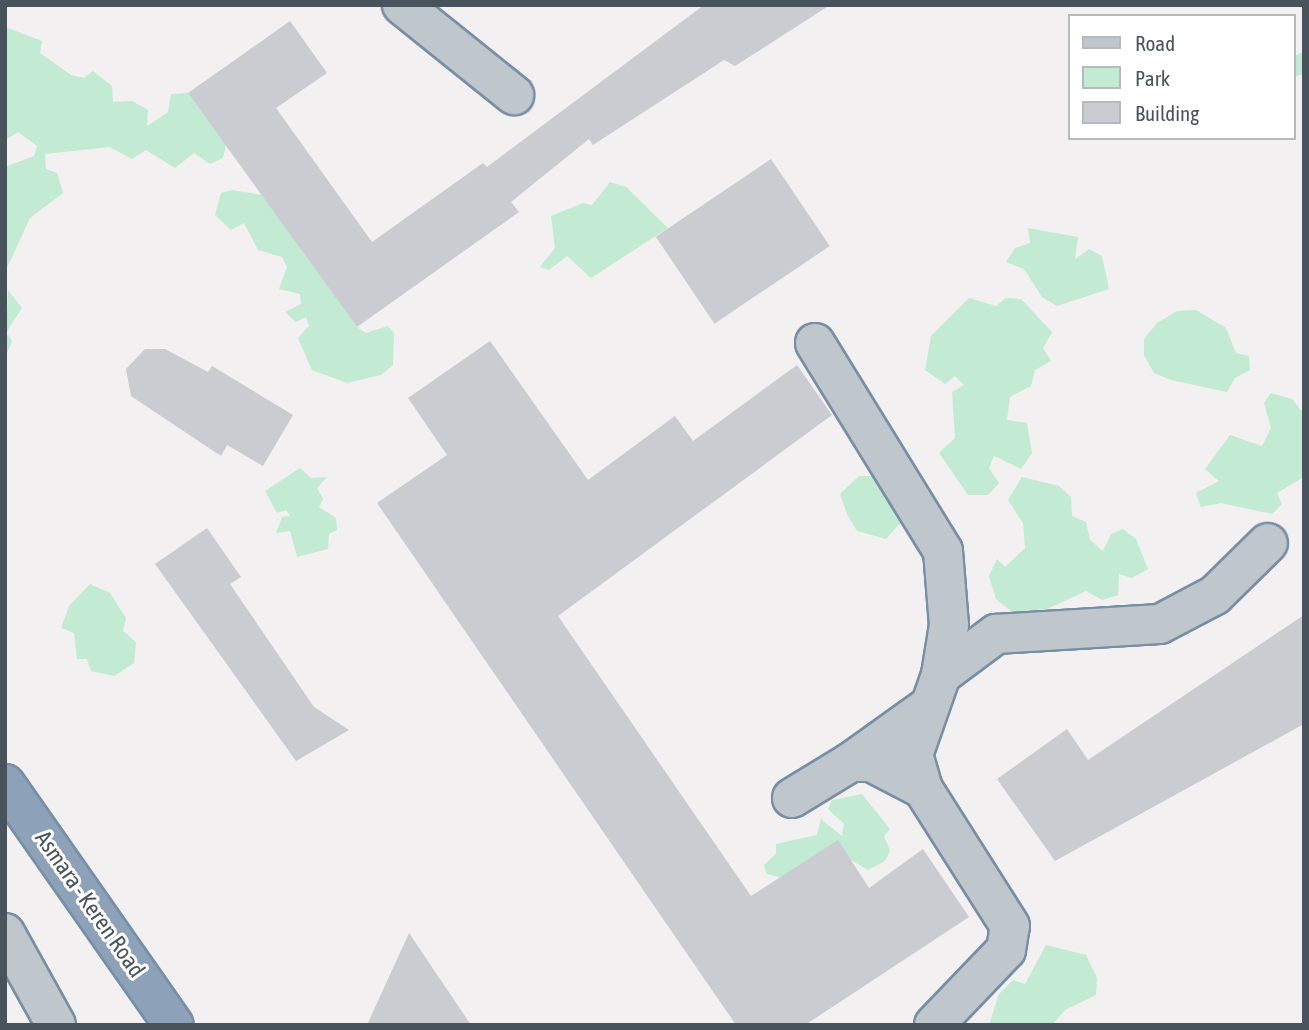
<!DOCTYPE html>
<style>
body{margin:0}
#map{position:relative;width:1309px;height:1030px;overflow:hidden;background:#f2f0f0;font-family:"Asap Condensed",sans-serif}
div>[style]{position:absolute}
.green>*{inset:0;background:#c3ead2}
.building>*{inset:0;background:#caccd1;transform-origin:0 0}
.roads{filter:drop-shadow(2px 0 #788ea5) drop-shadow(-2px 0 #788ea5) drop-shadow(0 2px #788ea5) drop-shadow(0 -2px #788ea5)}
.minor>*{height:38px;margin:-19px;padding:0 19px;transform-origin:19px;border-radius:19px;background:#bfc7cd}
.highway>*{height:38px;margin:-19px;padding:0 19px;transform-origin:19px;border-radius:19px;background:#8da2b9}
span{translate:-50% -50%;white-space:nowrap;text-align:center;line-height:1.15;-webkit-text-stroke:6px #fff;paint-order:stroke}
.street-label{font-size:23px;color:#49535b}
.frame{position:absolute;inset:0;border:7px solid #49535b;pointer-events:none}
.legend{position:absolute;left:1068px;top:14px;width:228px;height:126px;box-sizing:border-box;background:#fff;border:2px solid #b6babd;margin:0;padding:9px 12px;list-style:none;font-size:21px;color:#49535b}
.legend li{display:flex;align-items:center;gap:14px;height:35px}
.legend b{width:35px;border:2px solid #b6babd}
</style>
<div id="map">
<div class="green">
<div style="clip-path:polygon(5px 27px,42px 41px,40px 53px,71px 75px,84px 78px,93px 71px,112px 86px,113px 102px,132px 101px,148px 110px,147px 126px,168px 112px,171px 94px,188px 93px,226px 145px,223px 158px,210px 164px,194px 153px,175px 168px,146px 150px,132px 159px,110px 147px,45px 154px,46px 169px,57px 173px,63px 193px,30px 218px,5px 272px,5px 167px,34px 156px,37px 146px,18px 132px,5px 140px)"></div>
<div style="clip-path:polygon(1304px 51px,1304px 74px,1293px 77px,1293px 57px)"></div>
<div style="clip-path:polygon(610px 182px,626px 187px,668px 228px,591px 278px,567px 256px,549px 270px,540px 267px,555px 248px,551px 216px,583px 203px,592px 205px)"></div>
<div style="clip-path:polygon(232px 190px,262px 195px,357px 327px,366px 333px,388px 326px,394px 333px,393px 365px,381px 375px,347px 383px,312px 370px,298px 338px,309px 326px,306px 317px,296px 322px,285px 312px,301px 304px,300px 294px,279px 289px,287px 267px,282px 257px,258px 250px,244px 223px,231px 230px,215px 215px,221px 193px)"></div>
<div style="clip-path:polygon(1028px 228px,1078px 237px,1075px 259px,1089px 249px,1102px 256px,1109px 289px,1057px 306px,1042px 297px,1024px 269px,1006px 262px,1015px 248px,1030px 243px)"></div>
<div style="clip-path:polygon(8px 290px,22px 308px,6px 333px,12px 341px,5px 358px)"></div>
<div style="clip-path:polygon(969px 298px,996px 306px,1006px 298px,1021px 299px,1052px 332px,1043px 348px,1051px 361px,1035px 370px,1031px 386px,1010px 397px,1007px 420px,1027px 423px,1032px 453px,1021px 469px,994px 456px,989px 468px,999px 483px,988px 495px,968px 495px,939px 453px,955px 438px,952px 392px,964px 385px,955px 376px,945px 384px,925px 370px,931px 336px)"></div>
<div style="clip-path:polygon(1196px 310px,1226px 328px,1236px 353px,1249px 356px,1250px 370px,1235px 378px,1227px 392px,1171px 380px,1154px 373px,1144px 355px,1144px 339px,1157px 323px,1177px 311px)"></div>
<div style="clip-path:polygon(1271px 393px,1292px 399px,1304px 414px,1304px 477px,1277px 493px,1282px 504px,1272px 514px,1221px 503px,1201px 507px,1196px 493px,1219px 481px,1205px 469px,1230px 435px,1262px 446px,1271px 428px,1264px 403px)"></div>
<div style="clip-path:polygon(300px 468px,311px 478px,327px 477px,317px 488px,323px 499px,319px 507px,336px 518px,337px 530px,329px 534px,328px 549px,297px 557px,290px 531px,276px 533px,282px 517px,290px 516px,286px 510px,277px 513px,265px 491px)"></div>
<div style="clip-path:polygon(859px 476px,873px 476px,902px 521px,886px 539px,857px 531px,847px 514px,840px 494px)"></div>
<div style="clip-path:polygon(1022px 477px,1059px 486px,1071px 497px,1072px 516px,1086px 522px,1090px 540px,1103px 551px,1111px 534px,1123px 529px,1136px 539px,1148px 569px,1132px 578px,1119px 574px,1118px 595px,1102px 600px,1086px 591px,1047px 609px,1012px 612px,996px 599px,989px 576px,997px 559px,1005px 567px,1025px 548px,1023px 523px,1008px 500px)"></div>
<div style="clip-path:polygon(90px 584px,110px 593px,126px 618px,123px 631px,136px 642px,134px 663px,114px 676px,91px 671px,87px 659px,77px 659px,74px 633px,61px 628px,69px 606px)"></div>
<div style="clip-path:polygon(862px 794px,890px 829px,884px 836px,890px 851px,885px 861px,868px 870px,851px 860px,787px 879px,767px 874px,764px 865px,776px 854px,776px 844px,817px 835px,821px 819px,842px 836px,844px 824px,828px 809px,832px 800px)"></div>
<div style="clip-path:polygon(1046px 945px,1086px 955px,1097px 978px,1096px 995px,1065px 1010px,1052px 1025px,989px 1025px,999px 994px,1013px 980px,1025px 984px)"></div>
</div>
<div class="building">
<div style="clip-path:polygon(704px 5px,830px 5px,735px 66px,724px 60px,593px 145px,589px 139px,511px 202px,519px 212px,357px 327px,188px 93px,290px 21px,327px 73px,276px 108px,372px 242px,483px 163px,487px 167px)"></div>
<div style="left:771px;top:159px;width:105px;height:139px;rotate:56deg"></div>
<div style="clip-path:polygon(490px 341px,588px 480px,675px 416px,693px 441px,797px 365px,832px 415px,558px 616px,751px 896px,838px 840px,869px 888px,923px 849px,969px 917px,805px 1025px,736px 1025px,377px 503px,447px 455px,408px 398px)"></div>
<div style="clip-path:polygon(145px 349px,165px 349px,208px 372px,212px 366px,293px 415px,263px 466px,227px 445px,221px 456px,131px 396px,126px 369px)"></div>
<div style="clip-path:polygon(207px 528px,241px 577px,230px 584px,314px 707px,349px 730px,296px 761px,155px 564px)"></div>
<div style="clip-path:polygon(1304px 615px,1304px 724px,1055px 861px,997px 779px,1067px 729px,1088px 760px)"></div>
<div style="clip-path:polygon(409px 933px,471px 1025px,367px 1025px)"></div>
</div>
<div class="roads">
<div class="minor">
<div style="left:402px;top:5px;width:144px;rotate:38.8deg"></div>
<div style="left:815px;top:343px;width:244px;rotate:58.4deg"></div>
<div style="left:943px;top:551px;width:74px;rotate:85.4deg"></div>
<div style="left:949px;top:625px;width:51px;rotate:99.1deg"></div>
<div style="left:851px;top:762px;width:91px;rotate:-35.6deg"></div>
<div style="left:792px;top:798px;width:69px;rotate:-31.4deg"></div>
<div style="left:851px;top:762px;width:20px"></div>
<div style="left:871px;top:762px;width:59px;rotate:27.4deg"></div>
<div style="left:5px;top:933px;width:105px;rotate:61deg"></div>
<div style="left:934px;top:1025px;width:104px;rotate:-46.2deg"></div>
<div style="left:1006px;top:950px;width:24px;rotate:-81deg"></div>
<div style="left:1010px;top:926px;width:162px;rotate:-122.4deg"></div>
<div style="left:923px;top:789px;width:35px;rotate:-106deg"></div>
<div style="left:913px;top:755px;width:85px;rotate:-70.7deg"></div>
<div style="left:941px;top:675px;width:69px;rotate:-36.7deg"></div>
<div style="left:996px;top:634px;width:164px;rotate:-3.5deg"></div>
<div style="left:1160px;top:624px;width:62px;rotate:-27.8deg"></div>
<div style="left:1215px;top:595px;width:74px;rotate:-44.5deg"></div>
</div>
<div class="highway">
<div style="left:5px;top:784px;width:294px;rotate:55deg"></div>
</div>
</div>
<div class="street-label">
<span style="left:90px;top:904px;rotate:55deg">Asmara - Keren Road</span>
</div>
<div class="frame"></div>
<ul class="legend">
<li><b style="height:9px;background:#bfc7cd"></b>Road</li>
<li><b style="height:19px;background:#c3ead2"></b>Park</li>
<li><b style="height:19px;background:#caccd1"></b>Building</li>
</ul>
</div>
